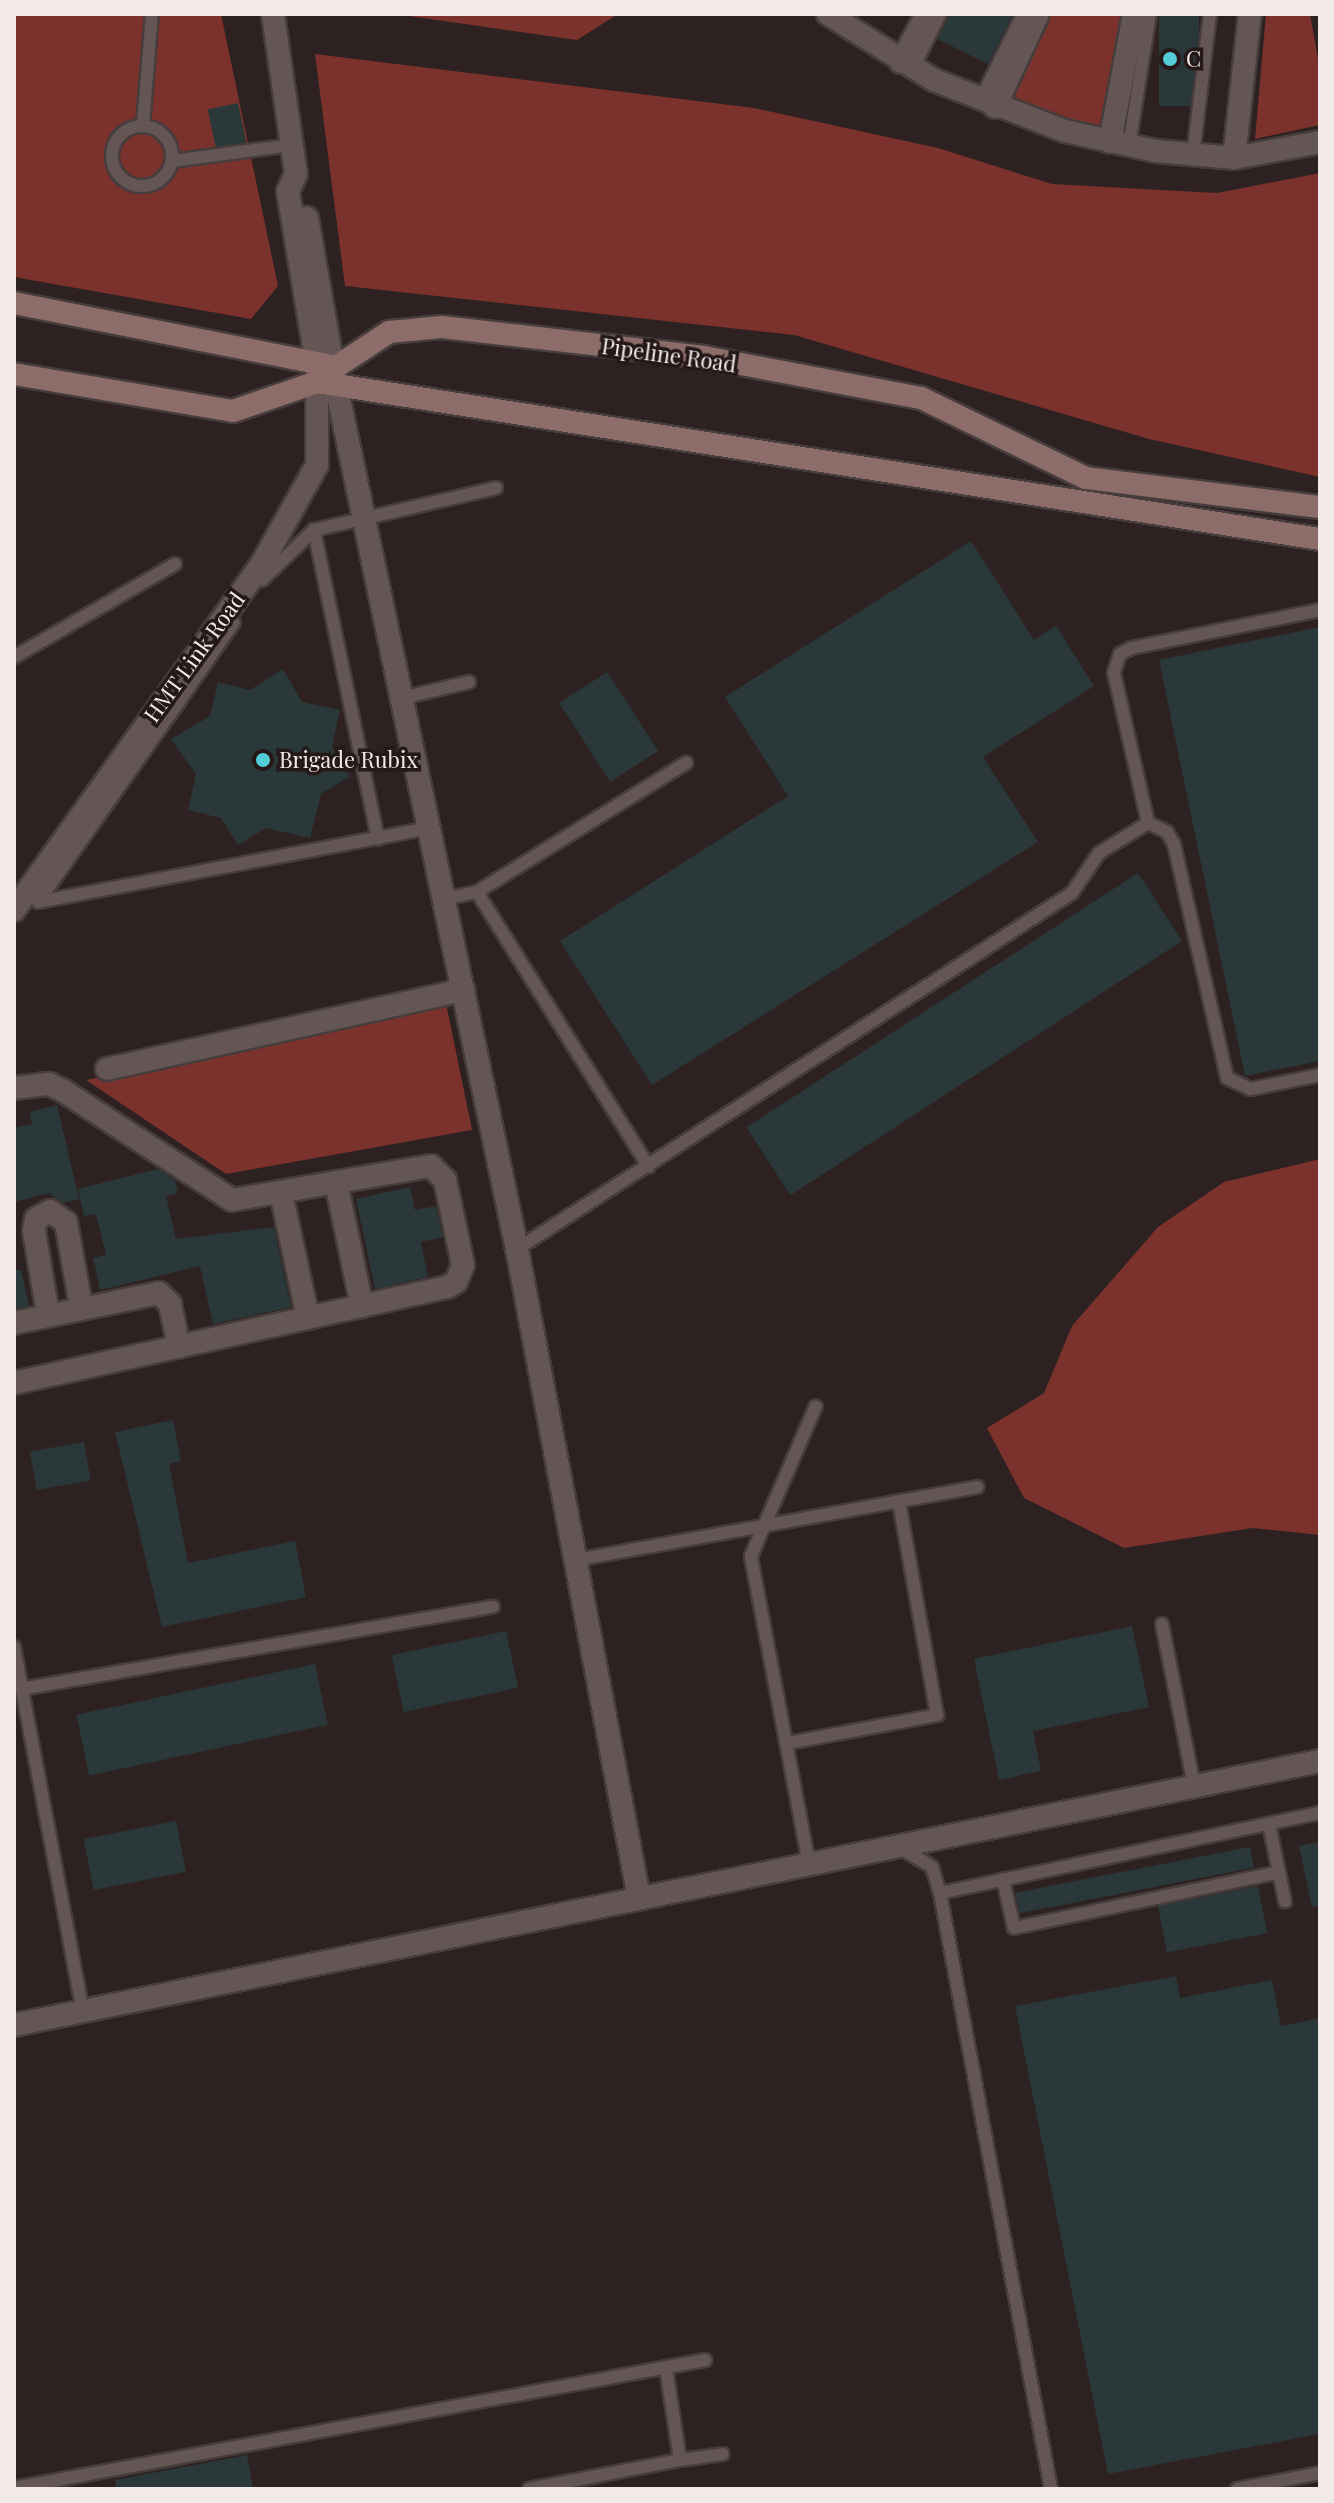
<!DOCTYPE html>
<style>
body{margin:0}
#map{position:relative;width:1334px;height:2503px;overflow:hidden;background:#2d2221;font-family:"Playfair Display",serif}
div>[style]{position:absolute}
.green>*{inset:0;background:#7b312c}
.building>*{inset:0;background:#2b3839;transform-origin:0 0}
.roads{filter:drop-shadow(2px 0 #463d3c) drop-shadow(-2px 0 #463d3c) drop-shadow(0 2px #463d3c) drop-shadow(0 -2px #463d3c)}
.service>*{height:12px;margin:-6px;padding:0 6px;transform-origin:6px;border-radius:6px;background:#635654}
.service>.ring{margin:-6px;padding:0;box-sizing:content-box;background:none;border:12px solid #635654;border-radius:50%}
.minor>*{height:22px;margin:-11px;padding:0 11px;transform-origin:11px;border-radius:11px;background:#635654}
.tertiary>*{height:22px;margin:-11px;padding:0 11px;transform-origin:11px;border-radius:11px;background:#635654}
.secondary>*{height:22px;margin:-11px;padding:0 11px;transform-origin:11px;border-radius:11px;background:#8d6d69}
.dots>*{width:22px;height:22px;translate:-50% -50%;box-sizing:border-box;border:4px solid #241918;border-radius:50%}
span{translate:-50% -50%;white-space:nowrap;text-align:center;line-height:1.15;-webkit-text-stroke:7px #241918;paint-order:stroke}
.poi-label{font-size:22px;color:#f2eae9}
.left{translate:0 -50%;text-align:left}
.street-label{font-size:22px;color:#f2eae9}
.frame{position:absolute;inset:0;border:16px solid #f2eae9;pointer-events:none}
</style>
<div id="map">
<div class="green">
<div style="clip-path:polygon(14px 14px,221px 14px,278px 286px,251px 319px,14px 277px)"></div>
<div style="clip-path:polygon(395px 14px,618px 14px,577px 40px)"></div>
<div style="clip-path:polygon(1049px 14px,1127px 14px,1105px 135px,1007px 107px)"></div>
<div style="clip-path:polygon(1266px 14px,1310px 14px,1320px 70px,1320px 125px,1255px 139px)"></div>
<div style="clip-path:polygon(315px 54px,754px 108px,938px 148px,1052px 184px,1217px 193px,1320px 173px,1320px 477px,1149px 439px,794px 335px,345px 286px)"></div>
<div style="clip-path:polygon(446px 1003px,472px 1130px,226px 1174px,86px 1080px)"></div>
<div style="clip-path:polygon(1320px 1159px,1320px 1535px,1252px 1528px,1124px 1548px,1024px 1498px,987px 1428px,1044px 1393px,1072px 1326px,1158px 1227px,1224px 1182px)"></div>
</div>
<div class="building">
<div style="clip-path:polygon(950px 14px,1013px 14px,988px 64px,937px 39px)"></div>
<div style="left:1159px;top:14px;width:40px;height:92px"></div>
<div style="left:238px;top:103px;width:40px;height:31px;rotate:78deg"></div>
<div style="clip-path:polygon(971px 541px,1034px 640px,1056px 626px,1094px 686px,983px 757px,1038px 842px,652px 1085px,560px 941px,788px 796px,725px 697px)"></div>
<div style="clip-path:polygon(1320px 627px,1320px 1061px,1245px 1076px,1159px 660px)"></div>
<div style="clip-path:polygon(283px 669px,302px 702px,340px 710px,332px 747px,350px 776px,321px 794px,310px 838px,266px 828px,238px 845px,221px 818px,188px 810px,196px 774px,171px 739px,210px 716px,218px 682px,250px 690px)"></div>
<div style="left:607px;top:672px;width:94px;height:57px;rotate:57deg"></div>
<div style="left:1138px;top:873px;width:81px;height:467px;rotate:57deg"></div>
<div style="clip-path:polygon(57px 1105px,79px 1199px,63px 1203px,49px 1193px,14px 1202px,14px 1128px,32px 1124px,30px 1112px)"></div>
<div style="clip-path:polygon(158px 1169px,175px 1180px,178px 1193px,166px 1196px,176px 1239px,274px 1227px,291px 1307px,213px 1324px,200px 1266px,100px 1290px,93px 1258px,106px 1255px,96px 1214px,84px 1216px,78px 1189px)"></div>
<div style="clip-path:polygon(410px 1187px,415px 1210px,436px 1206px,443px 1237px,421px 1242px,428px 1277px,375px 1289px,356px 1199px)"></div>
<div style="clip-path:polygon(14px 1270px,21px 1270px,29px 1306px,14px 1309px)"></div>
<div style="clip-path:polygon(173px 1420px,181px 1461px,169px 1464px,188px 1563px,295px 1541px,306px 1597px,162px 1627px,115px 1432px)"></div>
<div style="left:84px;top:1442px;width:39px;height:55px;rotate:80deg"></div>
<div style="clip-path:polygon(1132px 1626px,1149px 1707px,1033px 1731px,1041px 1771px,999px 1780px,974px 1659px)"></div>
<div style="left:506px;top:1631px;width:58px;height:117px;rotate:78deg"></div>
<div style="left:315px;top:1664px;width:62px;height:244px;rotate:78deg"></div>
<div style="left:176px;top:1821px;width:52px;height:94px;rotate:79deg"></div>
<div style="clip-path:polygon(1320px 1842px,1320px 1906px,1312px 1907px,1299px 1846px)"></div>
<div style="left:1250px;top:1847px;width:21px;height:239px;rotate:79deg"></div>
<div style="left:1258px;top:1886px;width:48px;height:102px;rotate:79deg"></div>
<div style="clip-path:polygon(1176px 1976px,1180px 1998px,1272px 1980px,1281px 2026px,1320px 2018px,1320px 2434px,1108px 2474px,1015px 2006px)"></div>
<div style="clip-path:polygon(247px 2455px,253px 2489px,116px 2489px,115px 2480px)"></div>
</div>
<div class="roads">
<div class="service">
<div style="left:913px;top:68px;width:60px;rotate:-63.4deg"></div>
<div style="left:980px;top:101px;width:97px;rotate:-63.7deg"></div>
<div style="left:143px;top:125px;width:111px;rotate:-85.4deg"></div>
<div class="ring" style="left:112px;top:126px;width:48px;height:48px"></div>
<div style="left:1129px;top:146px;width:134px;rotate:-81deg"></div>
<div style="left:1193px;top:155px;width:142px;rotate:-83.1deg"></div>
<div style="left:172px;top:161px;width:121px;rotate:-7.6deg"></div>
<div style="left:262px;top:580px;width:72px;rotate:-43.9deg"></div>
<div style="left:1320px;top:610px;width:193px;rotate:168.6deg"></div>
<div style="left:1131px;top:648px;width:13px;rotate:151deg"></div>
<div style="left:1120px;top:654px;width:20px;rotate:108deg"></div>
<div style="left:1114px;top:673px;width:154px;rotate:77.2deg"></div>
<div style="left:1148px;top:823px;width:21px;rotate:25deg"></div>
<div style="left:1167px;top:832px;width:14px;rotate:60deg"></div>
<div style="left:1174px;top:844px;width:240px;rotate:77.2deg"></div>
<div style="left:1227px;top:1078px;width:26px;rotate:25deg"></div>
<div style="left:1251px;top:1089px;width:70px;rotate:-11.5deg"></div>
<div style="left:14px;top:657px;width:186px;rotate:-30deg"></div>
<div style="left:166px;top:694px;width:15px;rotate:37deg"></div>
<div style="left:178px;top:703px;width:243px;rotate:125.1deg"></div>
<div style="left:38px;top:902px;width:398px;rotate:-10.7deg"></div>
<div style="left:402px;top:698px;width:69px;rotate:-13.4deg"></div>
<div style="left:178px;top:703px;width:98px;rotate:-55.3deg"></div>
<div style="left:378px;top:839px;width:316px;rotate:-101.7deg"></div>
<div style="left:314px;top:530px;width:187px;rotate:-13deg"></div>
<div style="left:477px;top:892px;width:324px;rotate:58deg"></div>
<div style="left:444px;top:899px;width:34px;rotate:-12deg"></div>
<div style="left:477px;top:892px;width:246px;rotate:-31.7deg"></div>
<div style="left:517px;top:1249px;width:659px;rotate:-32.68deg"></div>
<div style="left:1072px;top:893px;width:48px;rotate:-56deg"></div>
<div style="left:1099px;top:853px;width:57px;rotate:-31.5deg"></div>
<div style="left:575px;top:1560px;width:409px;rotate:-10.3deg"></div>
<div style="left:1162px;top:1624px;width:165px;rotate:78.8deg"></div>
<div style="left:14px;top:1647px;width:370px;rotate:79.3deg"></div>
<div style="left:21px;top:1689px;width:479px;rotate:-9.9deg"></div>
<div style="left:788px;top:1743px;width:152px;rotate:-10.6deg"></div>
<div style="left:937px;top:1715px;width:216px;rotate:-100.1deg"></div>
<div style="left:1269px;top:1824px;width:79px;rotate:78.3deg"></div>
<div style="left:904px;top:1850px;width:33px;rotate:31deg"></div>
<div style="left:932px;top:1867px;width:27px;rotate:73deg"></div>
<div style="left:940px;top:1893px;width:388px;rotate:-11.9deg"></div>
<div style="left:809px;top:1864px;width:313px;rotate:-100.7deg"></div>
<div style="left:751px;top:1556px;width:163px;rotate:-66.6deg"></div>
<div style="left:1003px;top:1879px;width:50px;rotate:77.3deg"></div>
<div style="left:1014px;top:1928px;width:271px;rotate:-11.9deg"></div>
<div style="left:940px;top:1893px;width:606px;rotate:79.45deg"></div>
<div style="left:680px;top:2460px;width:43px;rotate:-7.9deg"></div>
<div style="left:14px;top:2488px;width:703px;rotate:-10.49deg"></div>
<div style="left:529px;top:2489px;width:154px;rotate:-10.9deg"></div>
<div style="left:680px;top:2460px;width:94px;rotate:-98.6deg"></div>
<div style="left:1237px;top:2489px;width:85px;rotate:-10.9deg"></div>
</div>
<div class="minor">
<div style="left:828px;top:14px;width:125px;rotate:31.9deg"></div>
<div style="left:934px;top:80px;width:141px;rotate:21.3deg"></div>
<div style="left:1065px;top:131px;width:93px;rotate:12.4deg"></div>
<div style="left:1156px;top:151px;width:78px;rotate:5.1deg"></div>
<div style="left:1234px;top:158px;width:87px;rotate:-10.5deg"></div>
<div style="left:901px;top:62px;width:55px;rotate:-61.6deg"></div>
<div style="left:995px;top:107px;width:102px;rotate:-65.2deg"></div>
<div style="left:1110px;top:142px;width:130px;rotate:-79.4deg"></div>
<div style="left:1234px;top:158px;width:145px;rotate:-83.7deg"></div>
<div style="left:336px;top:385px;width:883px;rotate:78.17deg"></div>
<div style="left:517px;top:1249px;width:660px;rotate:79.35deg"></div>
<div style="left:107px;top:1069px;width:365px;rotate:-12.5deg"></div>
<div style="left:14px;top:1088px;width:35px;rotate:-7deg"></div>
<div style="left:49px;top:1084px;width:14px;rotate:25deg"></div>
<div style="left:62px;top:1090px;width:202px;rotate:32.9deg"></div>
<div style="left:232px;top:1200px;width:202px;rotate:-9.7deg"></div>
<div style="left:431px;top:1166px;width:20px;rotate:45deg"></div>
<div style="left:445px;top:1180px;width:87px;rotate:78deg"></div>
<div style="left:463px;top:1265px;width:18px;rotate:112deg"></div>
<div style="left:456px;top:1282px;width:10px;rotate:151deg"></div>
<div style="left:447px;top:1287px;width:444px;rotate:167.5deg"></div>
<div style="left:336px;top:1182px;width:127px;rotate:78.2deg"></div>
<div style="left:281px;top:1193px;width:128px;rotate:77.8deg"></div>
<div style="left:48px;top:1314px;width:84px;rotate:-99.6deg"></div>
<div style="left:34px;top:1231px;width:12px;rotate:-81deg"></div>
<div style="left:36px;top:1219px;width:16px;rotate:-30deg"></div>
<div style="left:50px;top:1211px;width:19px;rotate:35deg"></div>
<div style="left:66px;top:1222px;width:85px;rotate:79.9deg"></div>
<div style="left:14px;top:1323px;width:148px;rotate:-11.7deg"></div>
<div style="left:159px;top:1293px;width:16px;rotate:45deg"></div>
<div style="left:170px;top:1304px;width:44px;rotate:78.2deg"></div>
<div style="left:14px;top:2025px;width:1332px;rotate:-11.43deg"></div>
</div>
<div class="tertiary">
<div style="left:307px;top:218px;width:169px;rotate:80.1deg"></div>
<div style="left:14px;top:910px;width:422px;rotate:-54.4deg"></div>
<div style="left:260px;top:567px;width:117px;rotate:-60.8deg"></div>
<div style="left:317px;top:465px;width:100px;rotate:-90deg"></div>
<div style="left:317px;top:365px;width:176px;rotate:-99.5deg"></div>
<div style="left:288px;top:191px;width:19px;rotate:-65deg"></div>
<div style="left:296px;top:174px;width:162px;rotate:-98.2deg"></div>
</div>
<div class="secondary">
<div style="left:14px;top:303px;width:328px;rotate:11.2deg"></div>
<div style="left:336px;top:367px;width:64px;rotate:-33.4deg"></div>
<div style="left:389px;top:332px;width:53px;rotate:-5.4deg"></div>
<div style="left:442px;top:327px;width:264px;rotate:6.5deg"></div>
<div style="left:704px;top:357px;width:221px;rotate:10.7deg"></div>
<div style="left:921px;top:398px;width:183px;rotate:25.9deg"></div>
<div style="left:1086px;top:478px;width:236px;rotate:7.1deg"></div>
<div style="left:14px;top:374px;width:222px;rotate:9.6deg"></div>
<div style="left:233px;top:411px;width:89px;rotate:-19deg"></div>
<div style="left:317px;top:382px;width:1015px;rotate:8.9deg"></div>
</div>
</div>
<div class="dots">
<div style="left:1170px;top:59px;background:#52ccd6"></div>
<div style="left:263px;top:760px;background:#52ccd6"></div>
</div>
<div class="poi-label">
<span class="left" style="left:1186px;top:59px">C</span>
<span class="left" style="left:279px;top:760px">Brigade Rubix</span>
</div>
<div class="street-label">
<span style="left:669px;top:355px;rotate:8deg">Pipeline Road</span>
<span style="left:194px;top:657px;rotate:-54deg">HMT Link Road</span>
</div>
<div class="frame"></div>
</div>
